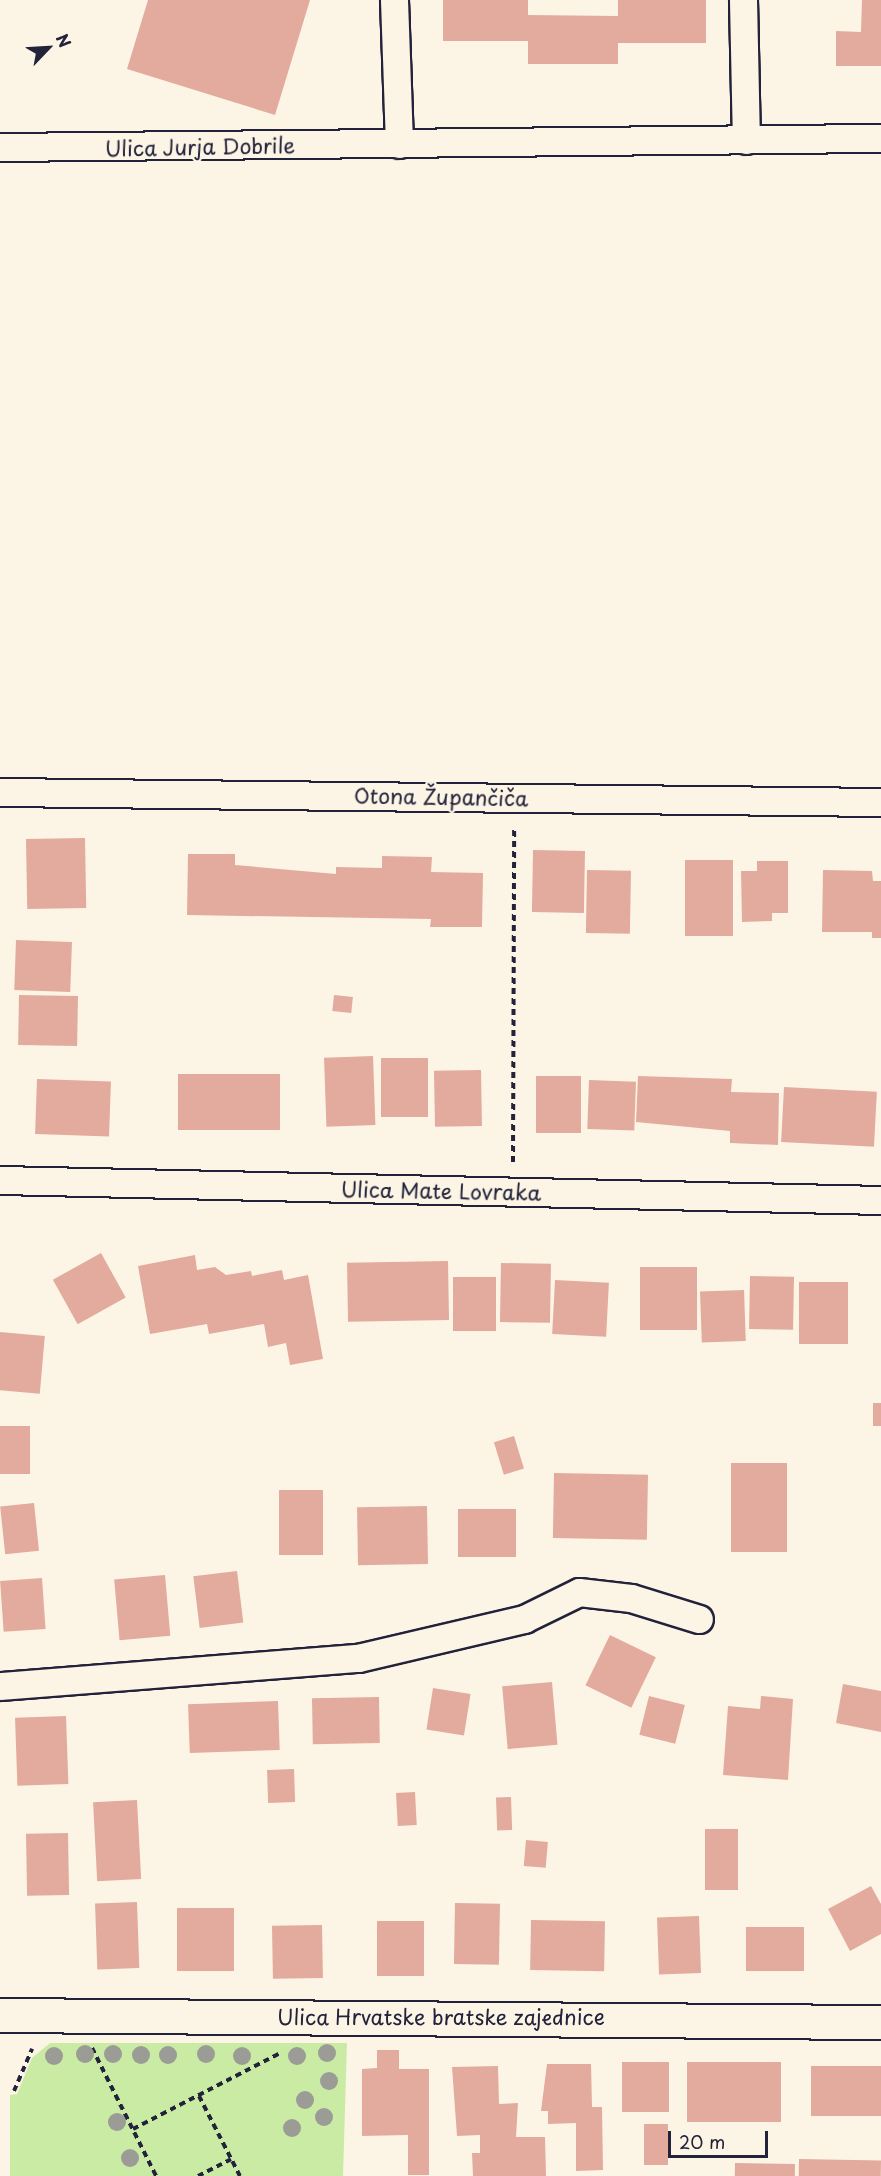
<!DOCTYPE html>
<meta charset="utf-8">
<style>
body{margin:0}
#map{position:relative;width:881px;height:2176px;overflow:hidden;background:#fcf5e5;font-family:"Playpen Sans",sans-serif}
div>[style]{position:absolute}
.green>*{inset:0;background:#caeba3}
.building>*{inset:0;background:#e3ab9d;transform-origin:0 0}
.path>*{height:4px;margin-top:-2px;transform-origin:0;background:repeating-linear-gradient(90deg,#22223b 0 6px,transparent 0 10.5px)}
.roads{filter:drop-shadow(2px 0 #22223b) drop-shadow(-2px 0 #22223b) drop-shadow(0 2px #22223b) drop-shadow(0 -2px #22223b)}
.minor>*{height:27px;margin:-13.5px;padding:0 13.5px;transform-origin:13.5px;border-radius:13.5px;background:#fcf5e5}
.tertiary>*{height:33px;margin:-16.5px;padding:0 16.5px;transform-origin:16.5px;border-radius:16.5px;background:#fcf5e5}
.trees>*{width:18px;height:18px;margin:-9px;border-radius:50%;background:#9b9c96}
span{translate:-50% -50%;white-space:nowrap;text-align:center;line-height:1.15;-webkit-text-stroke:4.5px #fcf5e5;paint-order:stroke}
.street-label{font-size:21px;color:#22223b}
.north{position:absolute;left:18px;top:18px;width:60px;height:60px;-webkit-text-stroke:4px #fcf5e5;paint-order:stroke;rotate:65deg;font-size:16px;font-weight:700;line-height:24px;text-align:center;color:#22223b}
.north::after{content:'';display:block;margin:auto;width:21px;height:27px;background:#22223b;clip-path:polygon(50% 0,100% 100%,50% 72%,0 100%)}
.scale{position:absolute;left:668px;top:2131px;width:100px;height:27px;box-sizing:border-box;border:3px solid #22223b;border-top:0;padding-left:8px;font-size:18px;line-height:21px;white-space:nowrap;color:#22223b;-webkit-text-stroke:4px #fcf5e5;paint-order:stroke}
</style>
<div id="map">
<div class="green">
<div style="clip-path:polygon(50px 2043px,347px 2043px,343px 2176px,10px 2176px,10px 2095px,17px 2094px,32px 2058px)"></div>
</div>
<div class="building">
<div style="clip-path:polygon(148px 0,310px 0,275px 115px,127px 69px)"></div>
<div style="clip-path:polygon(443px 0,528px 0,528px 15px,618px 16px,618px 0,706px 0,706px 43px,618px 43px,618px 64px,528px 64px,528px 41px,443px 41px)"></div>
<div style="clip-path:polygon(862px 0,881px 0,881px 66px,836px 66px,836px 31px,861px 32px)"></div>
<div style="left:85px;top:838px;width:70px;height:59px;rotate:89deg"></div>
<div style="left:533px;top:850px;width:52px;height:62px;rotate:1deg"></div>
<div style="clip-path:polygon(188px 854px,235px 854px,235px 865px,336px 874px,336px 867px,382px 868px,382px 856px,432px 857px,431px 872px,483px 873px,482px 927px,430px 927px,431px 919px,187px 915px)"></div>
<div style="left:685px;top:860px;width:48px;height:76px"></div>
<div style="clip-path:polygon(757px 861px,788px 861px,788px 913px,772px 913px,772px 921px,742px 922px,741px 871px,757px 871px)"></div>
<div style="left:587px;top:870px;width:44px;height:63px;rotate:1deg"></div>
<div style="clip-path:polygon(823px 870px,872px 871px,873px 881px,881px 881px,881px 938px,872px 938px,872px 932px,822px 932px)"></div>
<div style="left:16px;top:940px;width:56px;height:50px;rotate:2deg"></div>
<div style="left:19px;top:995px;width:59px;height:50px;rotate:1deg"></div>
<div style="left:334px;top:995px;width:19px;height:16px;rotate:6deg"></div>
<div style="left:373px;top:1056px;width:69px;height:49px;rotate:88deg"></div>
<div style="left:381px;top:1058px;width:47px;height:59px"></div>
<div style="left:481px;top:1070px;width:56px;height:47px;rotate:89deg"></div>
<div style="left:178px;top:1074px;width:102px;height:56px"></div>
<div style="left:536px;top:1076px;width:45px;height:57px"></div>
<div style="clip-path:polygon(638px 1076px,732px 1079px,731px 1092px,779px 1093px,778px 1145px,730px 1143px,730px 1131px,636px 1122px)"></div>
<div style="left:37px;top:1079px;width:74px;height:55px;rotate:2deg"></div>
<div style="left:589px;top:1080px;width:47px;height:49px;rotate:2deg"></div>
<div style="left:784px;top:1087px;width:93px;height:55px;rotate:3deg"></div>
<div style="left:101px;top:1253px;width:51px;height:55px;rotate:61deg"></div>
<div style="clip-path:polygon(195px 1255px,197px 1270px,215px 1267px,226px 1275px,251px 1271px,252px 1276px,282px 1270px,284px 1280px,308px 1275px,323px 1359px,290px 1365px,286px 1343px,268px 1347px,264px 1324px,209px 1334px,207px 1324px,150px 1334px,138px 1266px)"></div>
<div style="left:448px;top:1261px;width:59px;height:101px;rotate:89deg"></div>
<div style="left:501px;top:1263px;width:50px;height:59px;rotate:1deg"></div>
<div style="left:640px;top:1267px;width:57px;height:63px"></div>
<div style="left:750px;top:1276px;width:44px;height:53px;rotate:1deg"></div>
<div style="left:453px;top:1277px;width:43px;height:54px"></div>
<div style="left:555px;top:1280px;width:54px;height:54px;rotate:3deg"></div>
<div style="left:799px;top:1282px;width:49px;height:62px"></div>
<div style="left:744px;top:1290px;width:51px;height:44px;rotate:88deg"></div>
<div style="left:0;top:1332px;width:45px;height:58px;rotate:5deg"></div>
<div style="left:873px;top:1403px;width:8px;height:23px"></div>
<div style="left:0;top:1426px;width:30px;height:48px"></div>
<div style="left:514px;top:1436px;width:34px;height:21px;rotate:73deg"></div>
<div style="left:731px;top:1463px;width:56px;height:89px"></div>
<div style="left:554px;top:1473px;width:94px;height:65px;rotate:1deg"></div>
<div style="left:279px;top:1490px;width:44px;height:65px"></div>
<div style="left:34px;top:1503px;width:48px;height:34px;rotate:84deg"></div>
<div style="left:427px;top:1506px;width:58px;height:70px;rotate:89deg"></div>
<div style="left:458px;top:1509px;width:58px;height:48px"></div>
<div style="left:237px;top:1571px;width:52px;height:44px;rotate:83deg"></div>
<div style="left:165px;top:1575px;width:61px;height:51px;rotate:85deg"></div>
<div style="left:42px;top:1578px;width:51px;height:42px;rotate:86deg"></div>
<div style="left:610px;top:1635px;width:51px;height:56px;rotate:26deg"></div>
<div style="left:552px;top:1682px;width:63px;height:50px;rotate:85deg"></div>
<div style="clip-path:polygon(843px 1684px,881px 1691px,881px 1732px,836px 1723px)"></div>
<div style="left:433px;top:1688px;width:38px;height:42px;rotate:9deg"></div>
<div style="left:649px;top:1696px;width:37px;height:40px;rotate:14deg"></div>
<div style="clip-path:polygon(761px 1696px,793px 1699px,788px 1780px,723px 1775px,728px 1706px,760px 1709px)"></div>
<div style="left:379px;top:1697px;width:46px;height:67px;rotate:89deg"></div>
<div style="left:278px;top:1701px;width:49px;height:90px;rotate:88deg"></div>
<div style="left:66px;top:1716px;width:68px;height:51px;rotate:88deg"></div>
<div style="left:294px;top:1769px;width:33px;height:27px;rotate:88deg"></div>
<div style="left:415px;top:1792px;width:33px;height:19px;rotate:87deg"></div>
<div style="left:511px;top:1797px;width:33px;height:15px;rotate:88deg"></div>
<div style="left:137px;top:1800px;width:79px;height:44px;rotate:87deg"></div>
<div style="left:705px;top:1829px;width:33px;height:61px"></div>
<div style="left:68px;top:1833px;width:62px;height:42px;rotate:89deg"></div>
<div style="left:526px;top:1840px;width:22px;height:26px;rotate:5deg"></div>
<div style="clip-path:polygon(871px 1886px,881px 1904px,881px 1934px,850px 1951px,828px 1909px)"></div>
<div style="left:137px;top:1902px;width:66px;height:42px;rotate:88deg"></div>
<div style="left:455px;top:1903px;width:45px;height:61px;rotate:1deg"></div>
<div style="left:177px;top:1908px;width:57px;height:63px"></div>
<div style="left:699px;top:1916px;width:57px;height:42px;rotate:88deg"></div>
<div style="left:531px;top:1920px;width:74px;height:50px;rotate:1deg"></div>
<div style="left:377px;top:1921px;width:47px;height:55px"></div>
<div style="left:322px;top:1925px;width:53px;height:50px;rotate:89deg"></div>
<div style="left:746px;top:1927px;width:58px;height:44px"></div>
<div style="clip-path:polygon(377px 2050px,399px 2050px,399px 2069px,429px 2069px,429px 2175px,408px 2175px,408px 2135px,362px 2136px,362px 2069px,377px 2068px)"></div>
<div style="left:622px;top:2062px;width:47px;height:50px"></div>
<div style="left:687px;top:2062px;width:94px;height:60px"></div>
<div style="clip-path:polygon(547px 2064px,591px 2064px,592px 2107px,602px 2107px,603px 2170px,576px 2171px,576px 2123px,548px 2124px,548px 2111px,541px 2111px)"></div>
<div style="clip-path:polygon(498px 2066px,499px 2104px,518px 2103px,516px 2137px,545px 2137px,546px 2176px,473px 2176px,472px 2153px,480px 2153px,480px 2135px,457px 2136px,452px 2067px)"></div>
<div style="left:811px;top:2066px;width:70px;height:50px"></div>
<div style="left:644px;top:2124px;width:24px;height:41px"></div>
<div style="left:799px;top:2159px;width:82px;height:17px;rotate:1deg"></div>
<div style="left:735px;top:2163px;width:60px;height:13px;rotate:1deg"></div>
</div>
<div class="path">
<div style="left:513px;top:1162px;width:334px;rotate:-89.8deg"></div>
<div style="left:92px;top:2048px;width:143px;rotate:63.4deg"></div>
<div style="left:14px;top:2091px;width:46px;rotate:-66.8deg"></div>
<div style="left:199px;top:2096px;width:90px;rotate:62.9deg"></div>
<div style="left:133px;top:2129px;width:168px;rotate:-27.3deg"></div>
<div style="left:198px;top:2176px;width:37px;rotate:-27deg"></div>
</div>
<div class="roads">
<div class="minor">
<div style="left:394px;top:0;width:144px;rotate:88deg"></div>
<div style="left:743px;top:0;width:140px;rotate:88.8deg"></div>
<div style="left:0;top:147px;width:881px;rotate:-0.59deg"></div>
<div style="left:0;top:792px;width:881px;rotate:0.65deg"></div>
<div style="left:0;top:1180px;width:881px;rotate:1.3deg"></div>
<div style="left:0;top:1686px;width:359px;rotate:-4.5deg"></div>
<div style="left:358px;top:1658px;width:171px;rotate:-13.2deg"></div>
<div style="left:524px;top:1619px;width:61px;rotate:-26.1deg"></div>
<div style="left:579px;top:1592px;width:52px;rotate:6.6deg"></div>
<div style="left:631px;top:1598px;width:71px;rotate:17.2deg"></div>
</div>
<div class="tertiary">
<div style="left:0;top:2015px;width:881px;rotate:0.46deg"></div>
</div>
</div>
<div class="trees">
<div style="left:327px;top:2053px"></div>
<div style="left:85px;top:2054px"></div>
<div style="left:113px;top:2054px"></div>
<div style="left:206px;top:2054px"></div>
<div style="left:141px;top:2055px"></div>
<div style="left:168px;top:2055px"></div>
<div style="left:54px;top:2056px"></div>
<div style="left:242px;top:2056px"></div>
<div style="left:297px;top:2056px"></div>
<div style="left:329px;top:2081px"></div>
<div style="left:305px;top:2100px"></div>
<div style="left:324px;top:2117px"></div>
<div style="left:117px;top:2122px"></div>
<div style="left:292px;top:2128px"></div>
<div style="left:130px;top:2158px"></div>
</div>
<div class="street-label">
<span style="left:200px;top:146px;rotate:-1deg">Ulica Jurja Dobrile</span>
<span style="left:441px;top:796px;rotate:1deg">Otona Župančiča</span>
<span style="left:441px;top:1190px;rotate:1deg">Ulica Mate Lovraka</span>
<span style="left:441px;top:2016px">Ulica Hrvatske bratske zajednice</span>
</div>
<div class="north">N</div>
<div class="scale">20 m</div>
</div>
